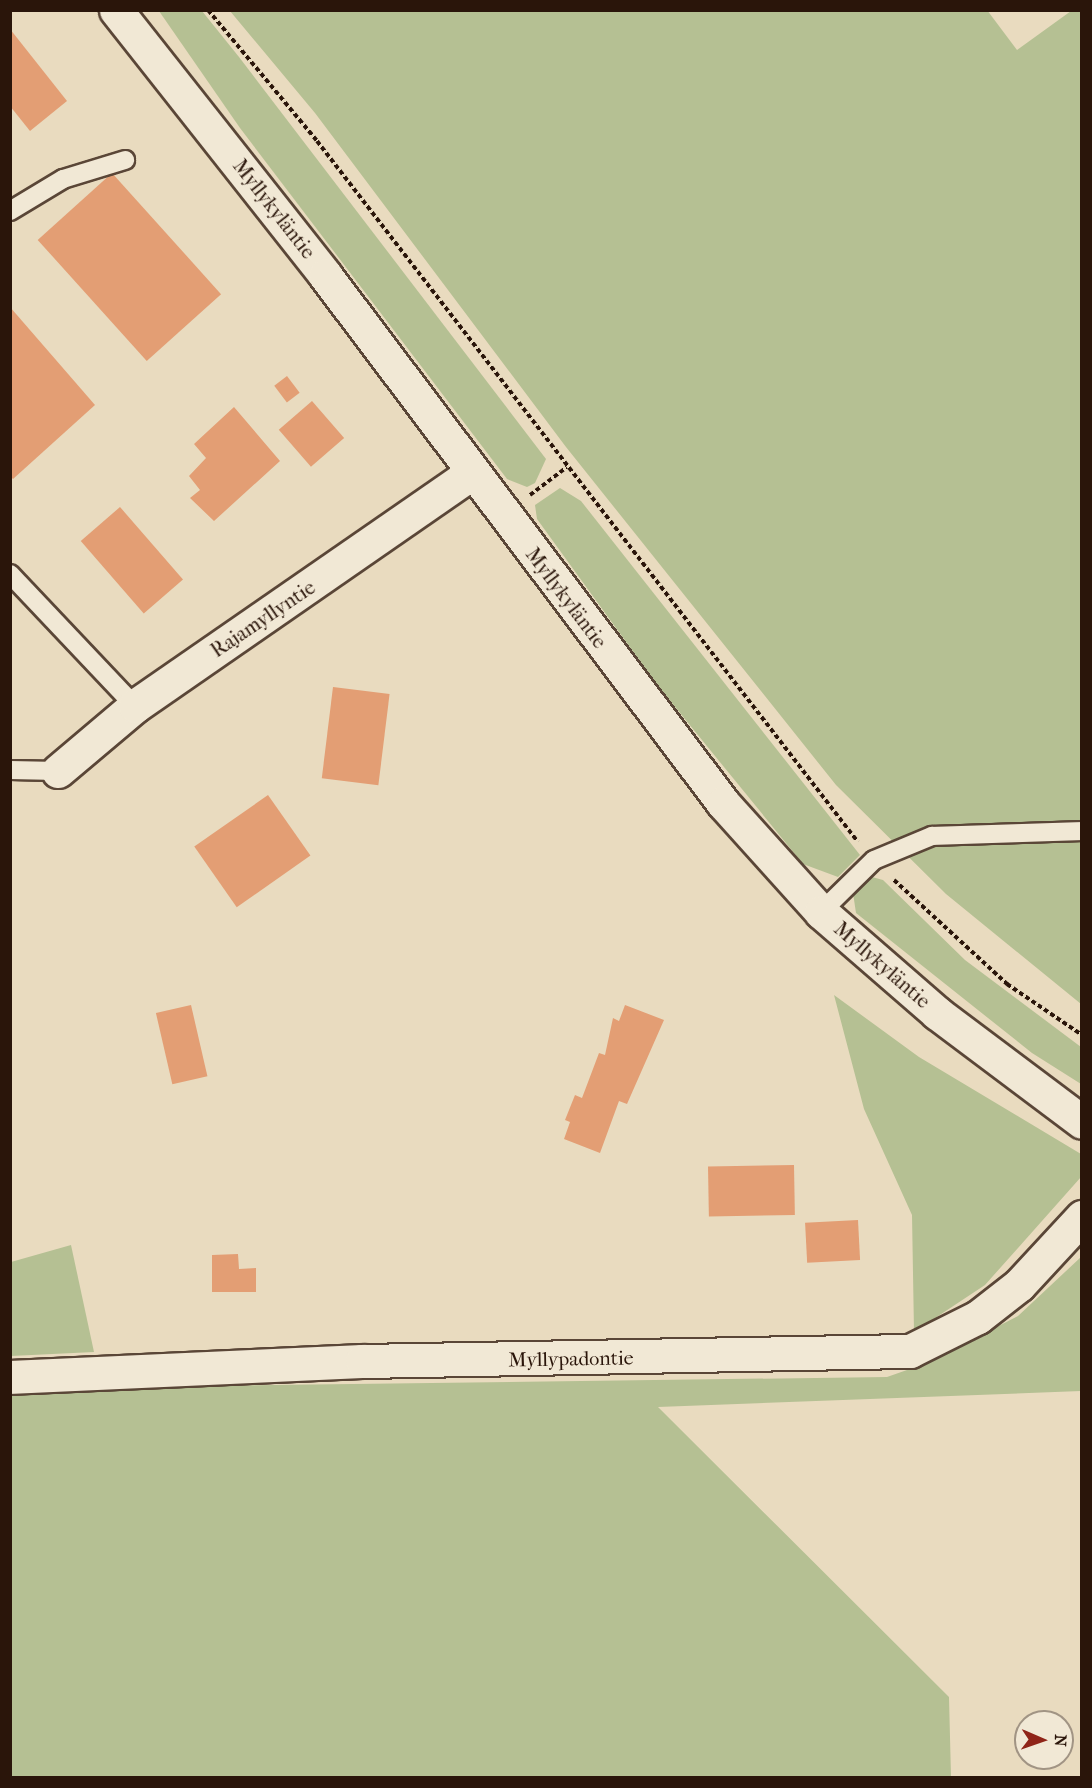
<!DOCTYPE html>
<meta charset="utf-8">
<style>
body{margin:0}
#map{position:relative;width:1092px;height:1788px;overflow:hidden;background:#e9dbbf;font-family:"IM FELL French Canon",serif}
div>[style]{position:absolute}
.green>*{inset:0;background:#b5c093}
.building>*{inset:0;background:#e39e74;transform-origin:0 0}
.path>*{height:4px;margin-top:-2px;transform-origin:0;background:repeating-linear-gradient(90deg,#2a150a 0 4.5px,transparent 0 7.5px)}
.roads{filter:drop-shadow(2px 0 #5a4637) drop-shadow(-2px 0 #5a4637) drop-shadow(0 2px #5a4637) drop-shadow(0 -2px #5a4637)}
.lane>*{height:18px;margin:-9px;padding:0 9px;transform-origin:9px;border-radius:9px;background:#f1e8d5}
.street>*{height:33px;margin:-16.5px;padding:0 16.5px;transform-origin:16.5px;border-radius:16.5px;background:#f1e8d5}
.secondary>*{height:33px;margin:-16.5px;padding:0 16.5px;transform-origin:16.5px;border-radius:16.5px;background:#f1e8d5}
span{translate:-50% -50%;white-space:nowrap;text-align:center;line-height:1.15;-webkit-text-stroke:4.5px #f1e8d5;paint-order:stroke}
.street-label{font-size:20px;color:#2a150a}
.frame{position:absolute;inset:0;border:12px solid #2a150a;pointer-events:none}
.north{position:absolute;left:1014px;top:1710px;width:60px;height:60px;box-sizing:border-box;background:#f1e8d5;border:2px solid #a19484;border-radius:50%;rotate:92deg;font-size:16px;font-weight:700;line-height:24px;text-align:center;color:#2a150a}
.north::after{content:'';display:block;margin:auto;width:21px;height:27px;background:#8f2418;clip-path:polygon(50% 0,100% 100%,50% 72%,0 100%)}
</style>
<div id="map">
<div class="green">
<div style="clip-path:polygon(987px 10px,1017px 50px,1071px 11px,1081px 11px,1081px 1004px,946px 894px,836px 785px,566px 447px,315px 113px,230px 11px)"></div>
<div style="clip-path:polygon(159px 11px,202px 11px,239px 57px,546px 459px,535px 483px,527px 487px,507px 479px,240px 128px)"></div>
<div style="clip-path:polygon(560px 488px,581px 501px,860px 855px,838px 877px,803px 864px,658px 686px,537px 519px,535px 505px)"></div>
<div style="clip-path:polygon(872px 877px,883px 880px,965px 960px,1081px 1047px,1081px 1084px,1032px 1053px,856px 913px,853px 893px)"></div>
<div style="clip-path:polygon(834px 995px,919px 1057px,1081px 1154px,1081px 1177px,985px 1285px,914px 1332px,912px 1215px,864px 1109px)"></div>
<div style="clip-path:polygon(71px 1245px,94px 1352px,11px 1356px,11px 1262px)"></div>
<div style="clip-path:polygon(1081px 1257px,1081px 1391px,658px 1407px,949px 1697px,951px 1777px,11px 1777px,10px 1394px,121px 1387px,887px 1377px,927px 1363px,1018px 1316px)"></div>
</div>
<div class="building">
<div style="clip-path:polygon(10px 29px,67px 101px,30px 131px,10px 106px)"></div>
<div style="left:112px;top:173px;width:163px;height:100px;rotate:48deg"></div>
<div style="clip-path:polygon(10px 307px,95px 405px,13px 479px,10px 476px)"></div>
<div style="left:287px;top:376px;width:21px;height:16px;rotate:53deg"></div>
<div style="left:312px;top:401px;width:49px;height:44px;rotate:49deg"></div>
<div style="clip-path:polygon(234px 407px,280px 461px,214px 521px,190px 498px,200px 490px,189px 476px,206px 458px,194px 444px)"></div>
<div style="left:120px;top:507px;width:96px;height:52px;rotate:49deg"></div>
<div style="left:333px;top:687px;width:57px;height:92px;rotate:7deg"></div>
<div style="left:268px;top:795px;width:74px;height:90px;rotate:55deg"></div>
<div style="left:191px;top:1005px;width:73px;height:36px;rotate:77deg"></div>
<div style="clip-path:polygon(625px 1005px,664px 1020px,627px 1104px,619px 1101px,600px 1153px,564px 1139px,570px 1122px,565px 1120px,575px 1095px,582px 1098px,599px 1053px,605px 1055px,613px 1018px,619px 1021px)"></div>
<div style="left:794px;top:1165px;width:50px;height:86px;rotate:89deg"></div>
<div style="left:858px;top:1220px;width:40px;height:53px;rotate:87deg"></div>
<div style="clip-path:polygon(238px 1254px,239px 1269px,256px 1268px,256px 1292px,212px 1292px,212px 1255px)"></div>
</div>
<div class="path">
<div style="left:208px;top:10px;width:170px;rotate:50.2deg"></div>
<div style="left:317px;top:141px;width:885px;rotate:52.34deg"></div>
<div style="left:530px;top:495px;width:46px;rotate:-37.1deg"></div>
<div style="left:894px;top:880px;width:154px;rotate:42.6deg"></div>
<div style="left:1007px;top:984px;width:91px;rotate:34.2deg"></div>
</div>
<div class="roads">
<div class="lane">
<div style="left:10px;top:211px;width:62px;rotate:-31.1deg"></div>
<div style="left:63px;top:179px;width:65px;rotate:-17deg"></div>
<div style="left:10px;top:574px;width:182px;rotate:46.6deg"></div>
<div style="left:10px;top:770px;width:48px;rotate:1.2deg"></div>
<div style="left:821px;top:912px;width:74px;rotate:-44.5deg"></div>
<div style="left:874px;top:860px;width:63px;rotate:-22.5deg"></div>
<div style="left:932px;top:836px;width:150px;rotate:-1.9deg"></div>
</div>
<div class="street">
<div style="left:58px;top:771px;width:101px;rotate:-40.2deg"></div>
<div style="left:135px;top:706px;width:410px;rotate:-34.7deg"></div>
<div style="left:10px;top:1377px;width:352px;rotate:-2.6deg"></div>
<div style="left:362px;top:1361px;width:548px;rotate:-1.05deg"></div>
<div style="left:910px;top:1351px;width:76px;rotate:-26.6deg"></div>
<div style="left:978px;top:1317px;width:52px;rotate:-38deg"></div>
<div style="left:1019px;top:1285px;width:93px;rotate:-47.2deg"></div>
</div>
<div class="secondary">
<div style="left:116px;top:10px;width:337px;rotate:51.7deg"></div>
<div style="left:325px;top:275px;width:661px;rotate:52.99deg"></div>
<div style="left:723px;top:803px;width:147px;rotate:48deg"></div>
<div style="left:821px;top:912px;width:154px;rotate:41deg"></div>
<div style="left:937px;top:1013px;width:181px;rotate:36.9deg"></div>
</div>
</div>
<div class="street-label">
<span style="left:274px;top:209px;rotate:52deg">Myllykyläntie</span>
<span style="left:566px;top:598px;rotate:53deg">Myllykyläntie</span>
<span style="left:263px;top:619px;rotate:-34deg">Rajamyllyntie</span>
<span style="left:882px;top:965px;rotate:41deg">Myllykyläntie</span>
<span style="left:571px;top:1359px;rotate:-1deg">Myllypadontie</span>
</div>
<div class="frame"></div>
<div class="north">N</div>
</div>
